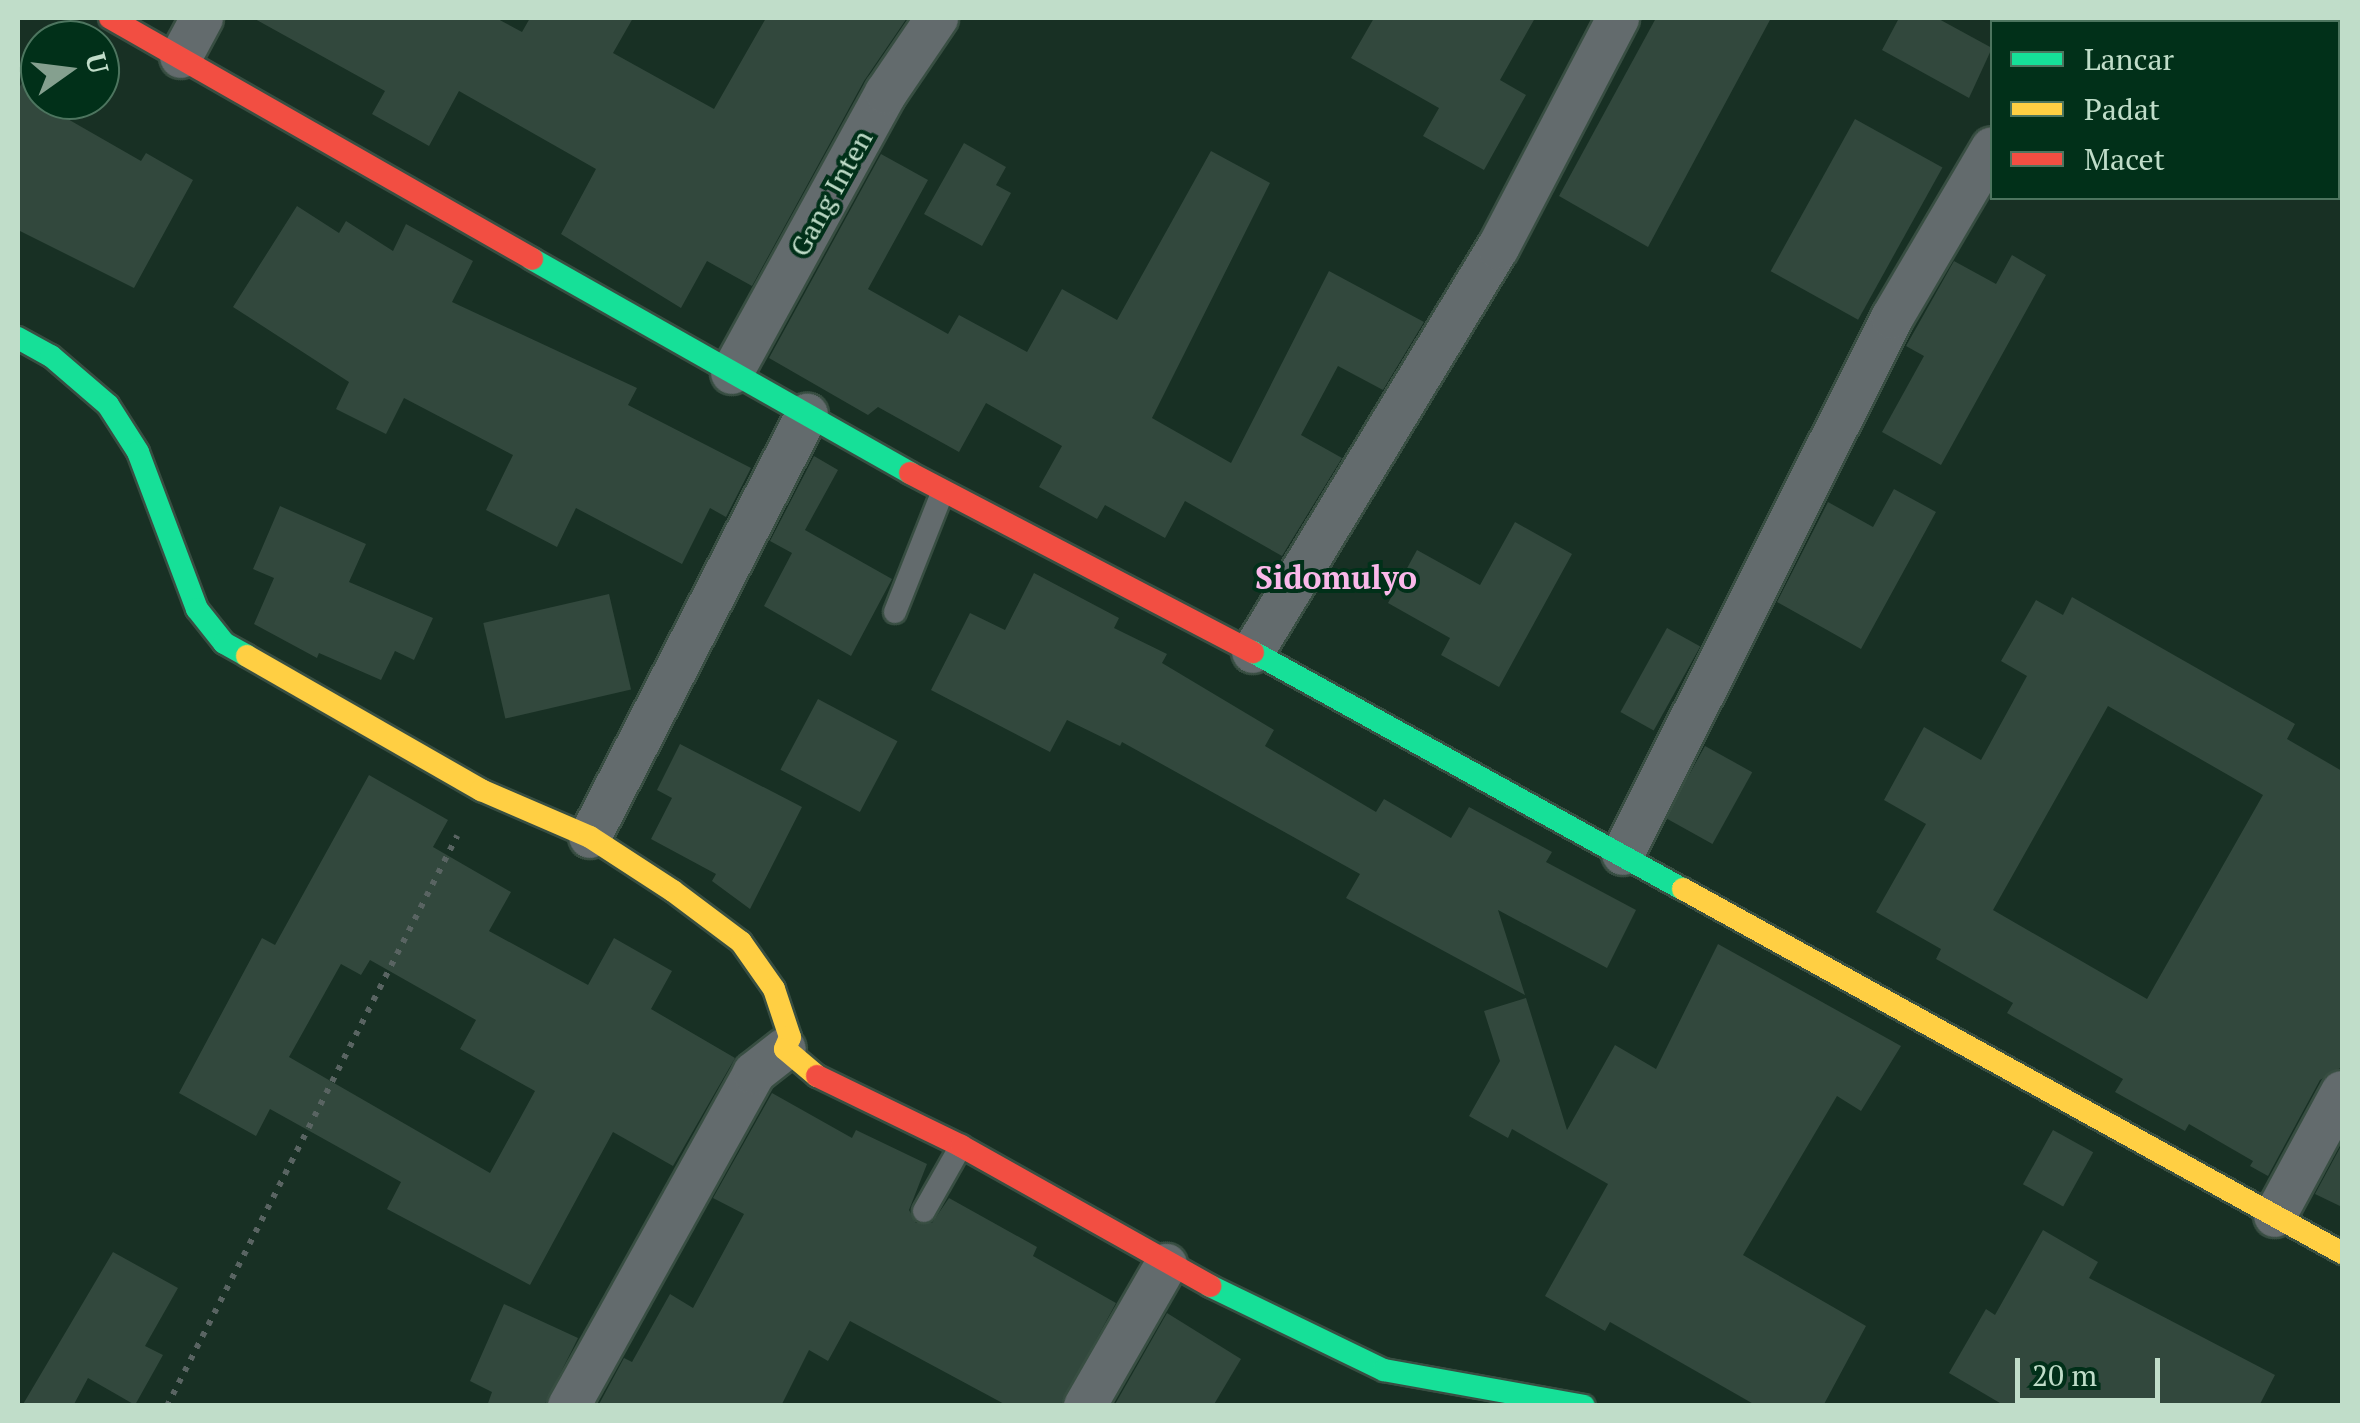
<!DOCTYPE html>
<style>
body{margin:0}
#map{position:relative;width:2360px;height:1423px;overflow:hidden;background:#183024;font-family:"PT Serif",serif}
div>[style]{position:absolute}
.building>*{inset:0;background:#32483d;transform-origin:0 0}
.path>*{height:6px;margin-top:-3px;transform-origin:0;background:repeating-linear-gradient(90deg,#596462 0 5px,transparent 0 13px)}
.roads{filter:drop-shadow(2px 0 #384e42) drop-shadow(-2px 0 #384e42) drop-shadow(0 2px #384e42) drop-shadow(0 -2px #384e42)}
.lane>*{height:22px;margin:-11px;padding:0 11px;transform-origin:11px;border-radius:11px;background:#636b6d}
.street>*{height:42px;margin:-21px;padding:0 21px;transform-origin:21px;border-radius:21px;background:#636b6d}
.fast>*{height:22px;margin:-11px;padding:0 11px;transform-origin:11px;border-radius:11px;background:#16e098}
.slow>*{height:22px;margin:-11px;padding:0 11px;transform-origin:11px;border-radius:11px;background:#ffcf43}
.jam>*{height:22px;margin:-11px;padding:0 11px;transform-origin:11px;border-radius:11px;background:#f24e42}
span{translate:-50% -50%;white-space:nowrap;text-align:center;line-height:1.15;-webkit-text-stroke:8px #013019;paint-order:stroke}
.street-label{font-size:28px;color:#c0ddc9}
.quarter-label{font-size:32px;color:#fbb8ea;font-weight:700}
.frame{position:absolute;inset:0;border:20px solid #c0ddc9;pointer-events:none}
.legend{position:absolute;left:1990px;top:20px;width:350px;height:180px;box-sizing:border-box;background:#013019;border:2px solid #4d755f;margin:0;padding:12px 18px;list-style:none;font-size:30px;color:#c0ddc9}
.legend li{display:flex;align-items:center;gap:20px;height:50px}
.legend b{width:50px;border:2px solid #4d755f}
.north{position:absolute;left:20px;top:20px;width:100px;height:100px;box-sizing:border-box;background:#013019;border:2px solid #4d755f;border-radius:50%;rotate:76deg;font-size:28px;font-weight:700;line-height:40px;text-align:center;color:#c0ddc9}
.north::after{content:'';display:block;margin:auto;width:35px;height:45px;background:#85a08f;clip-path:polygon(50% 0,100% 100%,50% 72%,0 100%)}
.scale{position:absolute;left:2015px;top:1358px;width:145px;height:45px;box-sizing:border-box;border:5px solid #c0ddc9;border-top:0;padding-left:12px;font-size:30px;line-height:35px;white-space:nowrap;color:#c0ddc9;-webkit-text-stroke:8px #013019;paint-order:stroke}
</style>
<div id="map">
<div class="building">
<div style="clip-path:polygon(253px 18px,496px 18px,522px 32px,530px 18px,633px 18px,613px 53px,714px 109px,766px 18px,907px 18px,864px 81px,752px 286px,707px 261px,681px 308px,561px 234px,596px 169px,459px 91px,429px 146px,372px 114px,385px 91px)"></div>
<div style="clip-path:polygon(1374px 18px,1535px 18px,1500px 80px,1526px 95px,1484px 170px,1423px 136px,1439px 108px,1351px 58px)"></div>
<div style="clip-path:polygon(1656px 18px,1771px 18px,1648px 247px,1559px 196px)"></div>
<div style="clip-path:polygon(1899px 18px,1937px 18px,1992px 48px,1969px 98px,1882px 50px)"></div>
<div style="clip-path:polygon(40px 51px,40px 100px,58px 100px,52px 110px,141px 161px,146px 153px,193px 180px,134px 288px,18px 230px,18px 90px)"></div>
<div style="left:1855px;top:119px;width:100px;height:174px;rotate:29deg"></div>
<div style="clip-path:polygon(964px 143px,1006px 167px,996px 185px,1011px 193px,982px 246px,924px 214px)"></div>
<div style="clip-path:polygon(1211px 151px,1270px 183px,1152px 418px,1231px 463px,1329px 271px,1424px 322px,1383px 390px,1338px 366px,1301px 435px,1342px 458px,1282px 556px,1185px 501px,1165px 538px,1105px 505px,1097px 519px,1039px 487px,1062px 446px,986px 403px,959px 452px,878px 407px,868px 415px,769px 358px,881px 154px,928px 180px,868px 289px,948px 334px,959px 315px,1027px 352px,1062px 289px,1117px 320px)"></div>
<div style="clip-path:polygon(297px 206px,339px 233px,346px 221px,393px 251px,406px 224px,473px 261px,452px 302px,637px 388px,628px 405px,751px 468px,726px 517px,710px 508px,682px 564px,576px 508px,557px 547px,486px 510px,513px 455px,404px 398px,386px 434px,336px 409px,349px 382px,233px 307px)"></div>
<div style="clip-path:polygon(2012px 255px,2046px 275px,1941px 465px,1882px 432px,1924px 356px,1906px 346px,1954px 261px,1996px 284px)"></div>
<div style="clip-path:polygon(814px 456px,838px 470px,805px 530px,892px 579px,851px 656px,764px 606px,792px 553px,770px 541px)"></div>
<div style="clip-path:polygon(1894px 489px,1936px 512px,1861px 649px,1777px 602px,1828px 502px,1873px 527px)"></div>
<div style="clip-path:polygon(280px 506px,366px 544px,349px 582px,433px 618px,414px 660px,395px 651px,381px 680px,319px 653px,317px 658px,254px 624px,274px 578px,253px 569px)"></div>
<div style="clip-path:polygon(1515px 522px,1572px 554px,1499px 687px,1441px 655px,1450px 638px,1388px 603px,1417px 550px,1480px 585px)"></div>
<div style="clip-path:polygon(1034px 573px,1119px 618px,1114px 628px,1167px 654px,1162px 663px,1274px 730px,1265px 746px,1376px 812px,1384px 799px,1451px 838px,1469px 807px,1552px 852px,1546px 862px,1636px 910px,1607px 968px,1498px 910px,1525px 995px,1346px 898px,1360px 874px,1122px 742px,1120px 746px,1067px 720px,1050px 752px,931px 690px,970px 613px,1005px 630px)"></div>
<div style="left:609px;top:594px;width:98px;height:129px;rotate:77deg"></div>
<div style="clip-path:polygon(evenodd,2072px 597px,2295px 724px,2287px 739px,2342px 771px,2342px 1067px,2320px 1080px,2268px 1176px,2250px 1166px,2253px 1161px,2189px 1124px,2185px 1131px,2115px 1092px,2123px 1079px,2007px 1013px,2013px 1003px,1936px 959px,1941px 949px,1876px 912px,1926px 824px,1884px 800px,1924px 727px,1981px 760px,2027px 676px,2001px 661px,2036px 600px,2063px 615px,2072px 597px,2108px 706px,2263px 795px,2147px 999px,1993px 910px,2108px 706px)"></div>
<div style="left:1667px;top:628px;width:38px;height:96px;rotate:29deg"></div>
<div style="left:818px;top:699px;width:90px;height:80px;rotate:28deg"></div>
<div style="clip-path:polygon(680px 744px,802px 807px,750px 909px,712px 881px,716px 874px,651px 839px,672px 798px,657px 790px)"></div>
<div style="left:1705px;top:746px;width:54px;height:82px;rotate:29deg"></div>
<div style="clip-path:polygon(evenodd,369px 775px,448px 820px,433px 847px,511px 892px,489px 931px,588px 985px,614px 938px,672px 971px,651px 1009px,735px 1058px,673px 1166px,613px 1132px,530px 1285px,387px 1209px,401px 1182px,270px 1109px,256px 1136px,179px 1093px,262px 938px,275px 945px,369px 775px,370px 960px,476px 1020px,460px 1049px,535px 1091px,490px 1173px,289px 1057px,341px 964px,361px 975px,370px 960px)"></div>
<div style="clip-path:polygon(1718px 944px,1901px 1046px,1861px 1111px,1837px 1096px,1743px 1255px,1866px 1326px,1823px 1406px,1757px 1406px,1610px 1322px,1605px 1331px,1545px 1296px,1608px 1184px,1512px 1129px,1508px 1138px,1469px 1116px,1500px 1061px,1484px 1011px,1526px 998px,1567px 1130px,1615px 1045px,1656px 1069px)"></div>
<div style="clip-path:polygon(772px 1093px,852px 1138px,856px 1130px,927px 1164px,909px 1210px,916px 1223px,932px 1223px,949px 1198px,1037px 1247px,1033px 1256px,1116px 1303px,1060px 1406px,1008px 1406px,850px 1321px,828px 1361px,809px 1350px,781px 1406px,598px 1406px,624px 1358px,632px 1362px,670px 1294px,693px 1308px,744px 1214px,713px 1198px)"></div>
<div style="left:2053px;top:1130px;width:46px;height:62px;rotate:29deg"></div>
<div style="clip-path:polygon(2342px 1144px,2342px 1207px,2315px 1194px)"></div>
<div style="clip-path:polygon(2043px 1230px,2098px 1262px,2089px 1278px,2275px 1375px,2259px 1406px,2005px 1406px,1949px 1373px,1986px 1309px,1995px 1315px)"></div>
<div style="clip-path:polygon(113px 1252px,178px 1288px,145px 1346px,163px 1355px,135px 1405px,88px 1378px,73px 1406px,22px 1406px)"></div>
<div style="clip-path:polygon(504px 1304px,578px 1338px,544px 1406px,487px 1406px,492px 1392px,470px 1381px)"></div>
<div style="clip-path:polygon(1167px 1313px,1241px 1359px,1213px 1406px,1114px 1406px)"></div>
</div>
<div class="path">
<div style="left:167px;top:1406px;width:640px;rotate:-63.03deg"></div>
</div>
<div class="roads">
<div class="lane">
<div style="left:895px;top:612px;width:130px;rotate:-68.4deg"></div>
<div style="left:924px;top:1211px;width:75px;rotate:-60.4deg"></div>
</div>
<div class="street">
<div style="left:2067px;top:22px;width:5px;rotate:-53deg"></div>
<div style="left:181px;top:57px;width:44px;rotate:-61.7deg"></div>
<div style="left:732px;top:373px;width:320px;rotate:-61.2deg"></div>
<div style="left:886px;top:93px;width:91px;rotate:-55.8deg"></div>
<div style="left:1253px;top:652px;width:472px;rotate:-58.8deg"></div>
<div style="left:1498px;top:248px;width:259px;rotate:-62.4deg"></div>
<div style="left:590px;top:837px;width:475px;rotate:-62.8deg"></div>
<div style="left:1623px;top:854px;width:600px;rotate:-63.35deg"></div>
<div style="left:1892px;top:318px;width:197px;rotate:-59.5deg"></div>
<div style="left:2275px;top:1216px;width:141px;rotate:-61.6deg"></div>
<div style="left:569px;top:1406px;width:381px;rotate:-60.9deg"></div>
<div style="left:754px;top:1073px;width:39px;rotate:-38deg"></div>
<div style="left:1085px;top:1406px;width:163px;rotate:-60.1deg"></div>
</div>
<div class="fast">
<div style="left:532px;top:259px;width:434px;rotate:29.5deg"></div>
<div style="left:18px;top:338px;width:38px;rotate:29deg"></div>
<div style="left:51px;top:356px;width:75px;rotate:40.7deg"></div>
<div style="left:108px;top:405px;width:56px;rotate:57.4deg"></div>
<div style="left:138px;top:452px;width:168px;rotate:69.4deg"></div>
<div style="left:197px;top:609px;width:43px;rotate:51.5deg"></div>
<div style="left:224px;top:643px;width:26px;rotate:29deg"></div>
<div style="left:1253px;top:652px;width:491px;rotate:28.9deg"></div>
<div style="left:1210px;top:1286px;width:193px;rotate:25.8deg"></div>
<div style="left:1384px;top:1370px;width:203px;rotate:10.2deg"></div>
</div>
<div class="slow">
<div style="left:247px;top:656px;width:270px;rotate:29.8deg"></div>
<div style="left:481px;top:790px;width:119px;rotate:23.3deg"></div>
<div style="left:590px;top:837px;width:99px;rotate:33deg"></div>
<div style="left:673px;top:891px;width:85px;rotate:36.9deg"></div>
<div style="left:741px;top:942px;width:57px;rotate:54.9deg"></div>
<div style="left:774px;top:989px;width:51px;rotate:71.6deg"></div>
<div style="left:790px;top:1037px;width:13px;rotate:113deg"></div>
<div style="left:785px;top:1049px;width:42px;rotate:40.2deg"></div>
<div style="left:1683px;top:889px;width:753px;rotate:28.91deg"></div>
</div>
<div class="jam">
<div style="left:110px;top:18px;width:486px;rotate:29.7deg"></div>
<div style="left:910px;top:473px;width:387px;rotate:27.6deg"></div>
<div style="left:817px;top:1076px;width:160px;rotate:25.9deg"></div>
<div style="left:961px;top:1146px;width:286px;rotate:29.3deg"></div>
</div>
</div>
<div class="street-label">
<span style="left:831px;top:193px;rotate:-61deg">Gang Inten</span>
</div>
<div class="quarter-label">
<span style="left:1336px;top:577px">Sidomulyo</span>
</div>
<div class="frame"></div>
<ul class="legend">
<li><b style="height:12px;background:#16e098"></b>Lancar</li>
<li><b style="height:12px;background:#ffcf43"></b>Padat</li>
<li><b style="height:12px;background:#f24e42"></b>Macet</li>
</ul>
<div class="north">U</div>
<div class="scale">20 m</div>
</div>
